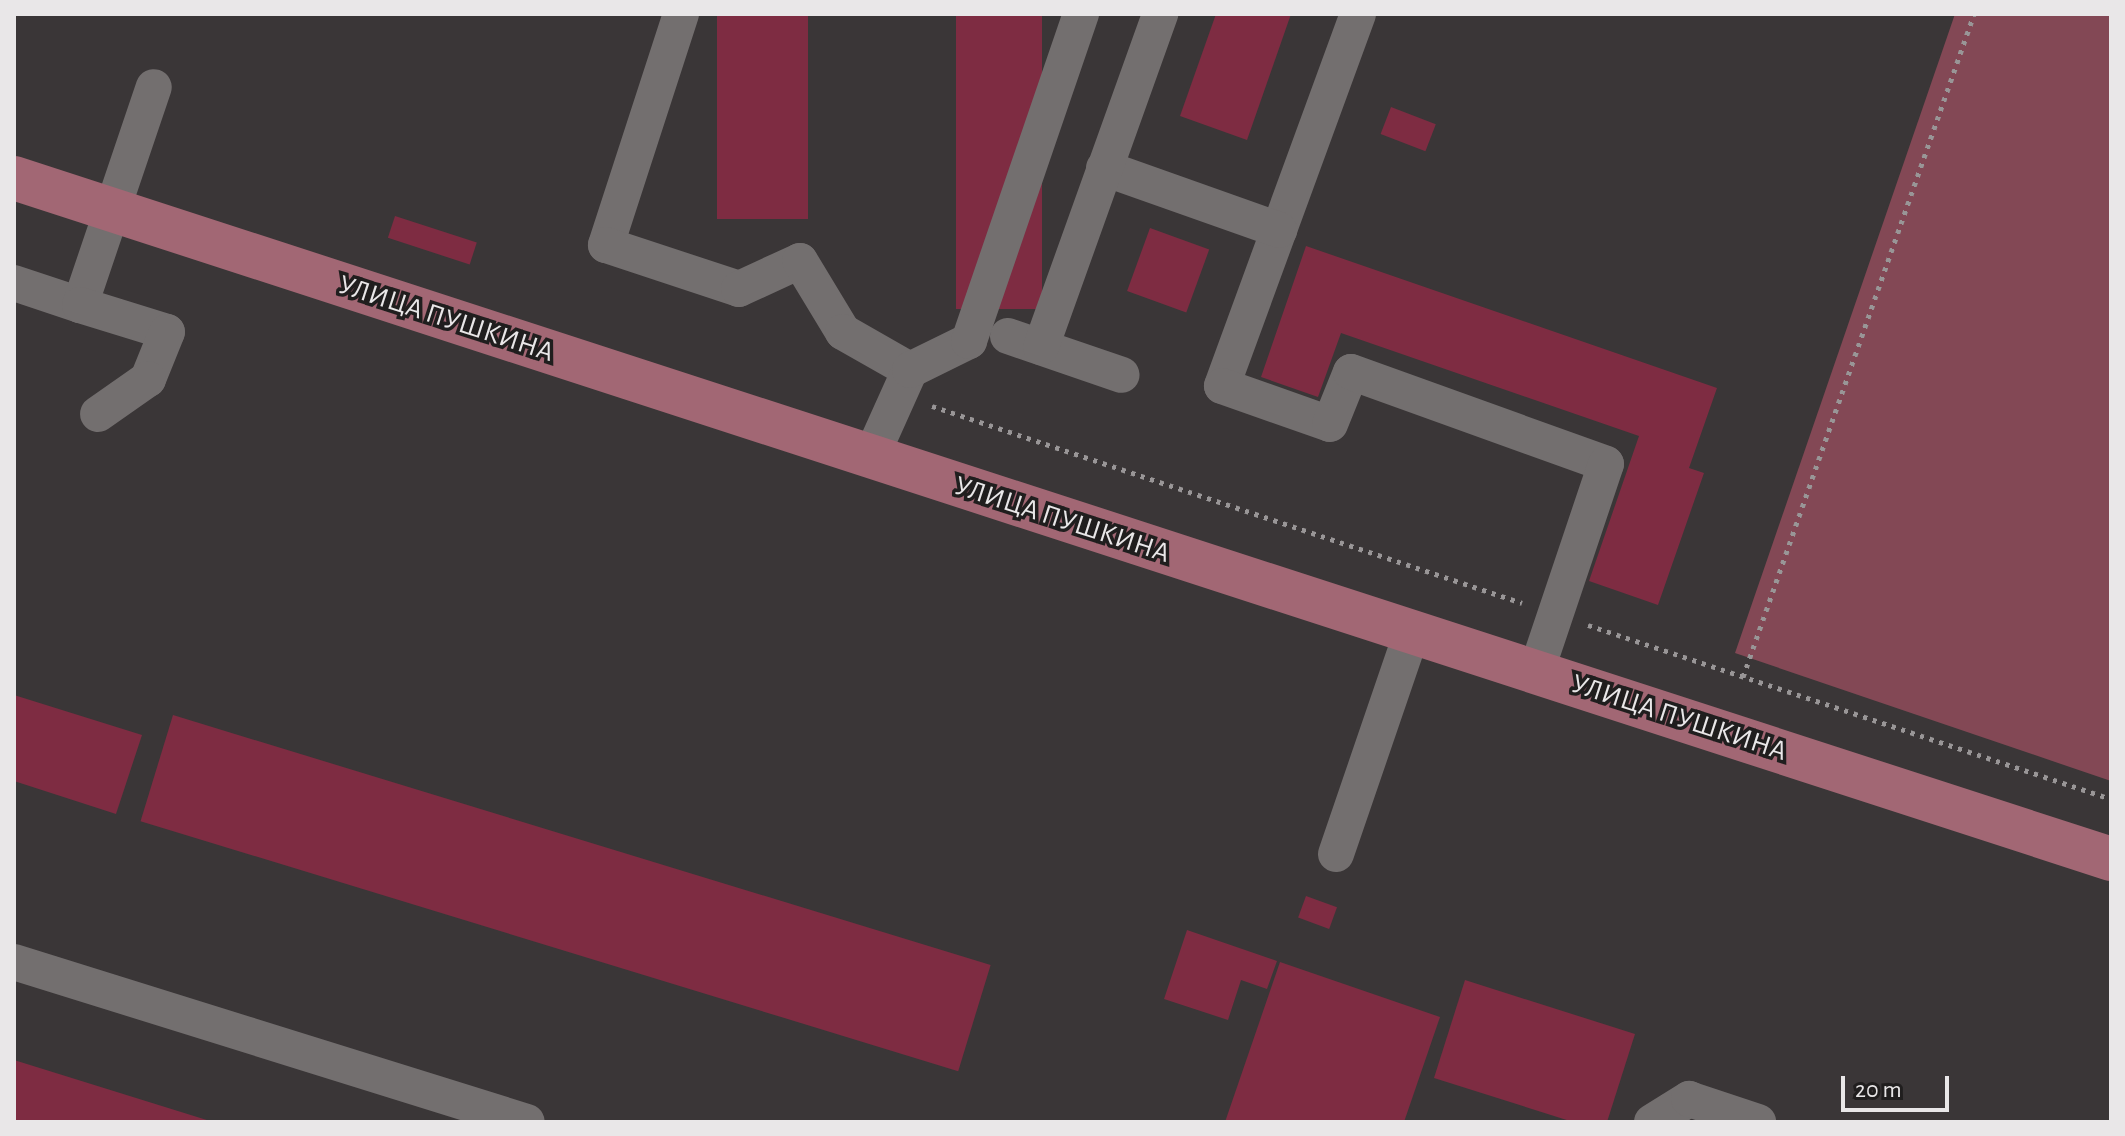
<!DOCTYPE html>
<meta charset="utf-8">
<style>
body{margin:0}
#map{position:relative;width:2125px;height:1136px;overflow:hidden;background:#3a3637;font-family:"Alegreya Sans",sans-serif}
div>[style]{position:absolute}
.green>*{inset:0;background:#834855}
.building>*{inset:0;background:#7e2c42;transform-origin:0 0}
.path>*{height:5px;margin-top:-2.5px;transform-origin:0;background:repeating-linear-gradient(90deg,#999697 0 4px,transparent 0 10px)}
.minor>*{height:36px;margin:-18px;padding:0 18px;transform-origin:18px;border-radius:18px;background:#736f6f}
.major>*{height:44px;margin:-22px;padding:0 22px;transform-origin:22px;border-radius:22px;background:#a26774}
span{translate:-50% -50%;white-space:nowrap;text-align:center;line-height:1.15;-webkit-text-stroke:7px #201e1e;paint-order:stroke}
.street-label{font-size:28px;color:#e9e7e8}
.frame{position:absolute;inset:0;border:16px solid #e9e7e8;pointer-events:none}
.scale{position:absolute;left:1841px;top:1076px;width:108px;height:36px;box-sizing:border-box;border:4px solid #e9e7e8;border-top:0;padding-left:10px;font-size:24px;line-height:28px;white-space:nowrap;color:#e9e7e8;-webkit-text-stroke:6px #201e1e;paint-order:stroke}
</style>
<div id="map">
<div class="green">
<div style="clip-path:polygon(1955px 14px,2111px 14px,2111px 781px,1735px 653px)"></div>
</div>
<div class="building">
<div style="left:717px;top:14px;width:91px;height:205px"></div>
<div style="left:956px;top:14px;width:86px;height:295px"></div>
<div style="clip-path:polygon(1216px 14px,1291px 14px,1247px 140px,1180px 116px)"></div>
<div style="left:1391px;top:107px;width:48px;height:29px;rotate:21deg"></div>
<div style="left:395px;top:216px;width:86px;height:23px;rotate:18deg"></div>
<div style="left:1150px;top:228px;width:63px;height:67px;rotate:20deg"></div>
<div style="clip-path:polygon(1306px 246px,1717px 388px,1689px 468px,1704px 473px,1658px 605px,1589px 581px,1639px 436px,1341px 333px,1318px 397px,1261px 377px)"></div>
<div style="clip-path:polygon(14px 695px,142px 735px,116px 814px,14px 781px)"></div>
<div style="left:173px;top:715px;width:855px;height:111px;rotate:17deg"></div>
<div style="left:1306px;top:896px;width:33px;height:23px;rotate:20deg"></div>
<div style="clip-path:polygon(1187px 930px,1277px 961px,1267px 989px,1241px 980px,1228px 1020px,1164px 999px)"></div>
<div style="clip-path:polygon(1280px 962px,1440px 1017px,1404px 1122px,1225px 1122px)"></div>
<div style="clip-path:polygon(1465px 980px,1635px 1034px,1607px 1122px,1573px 1122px,1434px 1078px)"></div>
<div style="clip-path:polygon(14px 1060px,210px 1121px,210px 1122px,14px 1122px)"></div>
</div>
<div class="path">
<div style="left:932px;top:406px;width:622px;rotate:18.46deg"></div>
<div style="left:1588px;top:625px;width:551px;rotate:18.4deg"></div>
<div style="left:1743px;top:677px;width:702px;rotate:-70.79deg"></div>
</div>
<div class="minor">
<div style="left:681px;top:14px;width:243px;rotate:108deg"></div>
<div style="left:606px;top:245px;width:140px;rotate:18.3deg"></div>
<div style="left:739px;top:289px;width:67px;rotate:-24.7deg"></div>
<div style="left:800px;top:261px;width:83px;rotate:58.8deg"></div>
<div style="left:843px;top:332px;width:77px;rotate:29.6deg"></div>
<div style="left:1358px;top:14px;width:396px;rotate:110.1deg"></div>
<div style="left:1222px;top:386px;width:114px;rotate:19.4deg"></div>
<div style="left:1330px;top:424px;width:56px;rotate:-68deg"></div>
<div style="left:1351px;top:372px;width:271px;rotate:19.8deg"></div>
<div style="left:1606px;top:464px;width:219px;rotate:108.6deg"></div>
<div style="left:1104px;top:168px;width:186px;rotate:19.5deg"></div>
<div style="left:14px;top:283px;width:70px;rotate:18.4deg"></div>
<div style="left:80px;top:305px;width:230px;rotate:-71.3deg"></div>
<div style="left:80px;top:305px;width:91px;rotate:17.2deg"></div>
<div style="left:167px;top:332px;width:51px;rotate:112deg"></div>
<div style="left:148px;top:379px;width:61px;rotate:145deg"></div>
<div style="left:1008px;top:336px;width:120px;rotate:18.9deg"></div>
<div style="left:1041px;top:347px;width:354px;rotate:-70.3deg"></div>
<div style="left:870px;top:459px;width:98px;rotate:-65.8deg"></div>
<div style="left:910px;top:370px;width:66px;rotate:-26.2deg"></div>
<div style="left:969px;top:341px;width:346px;rotate:-71.1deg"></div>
<div style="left:1336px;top:854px;width:235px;rotate:-71.1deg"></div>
<div style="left:14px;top:962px;width:537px;rotate:17.32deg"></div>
<div style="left:1652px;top:1122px;width:44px;rotate:-31.9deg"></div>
<div style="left:1689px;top:1099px;width:73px;rotate:18.4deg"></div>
</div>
<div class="major">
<div style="left:14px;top:178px;width:2205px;rotate:17.99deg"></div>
</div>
<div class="street-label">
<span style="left:446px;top:319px;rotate:18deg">УЛИЦА ПУШКИНА</span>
<span style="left:1062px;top:520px;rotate:18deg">УЛИЦА ПУШКИНА</span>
<span style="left:1679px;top:718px;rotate:18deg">УЛИЦА ПУШКИНА</span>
</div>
<div class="frame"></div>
<div class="scale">20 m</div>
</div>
